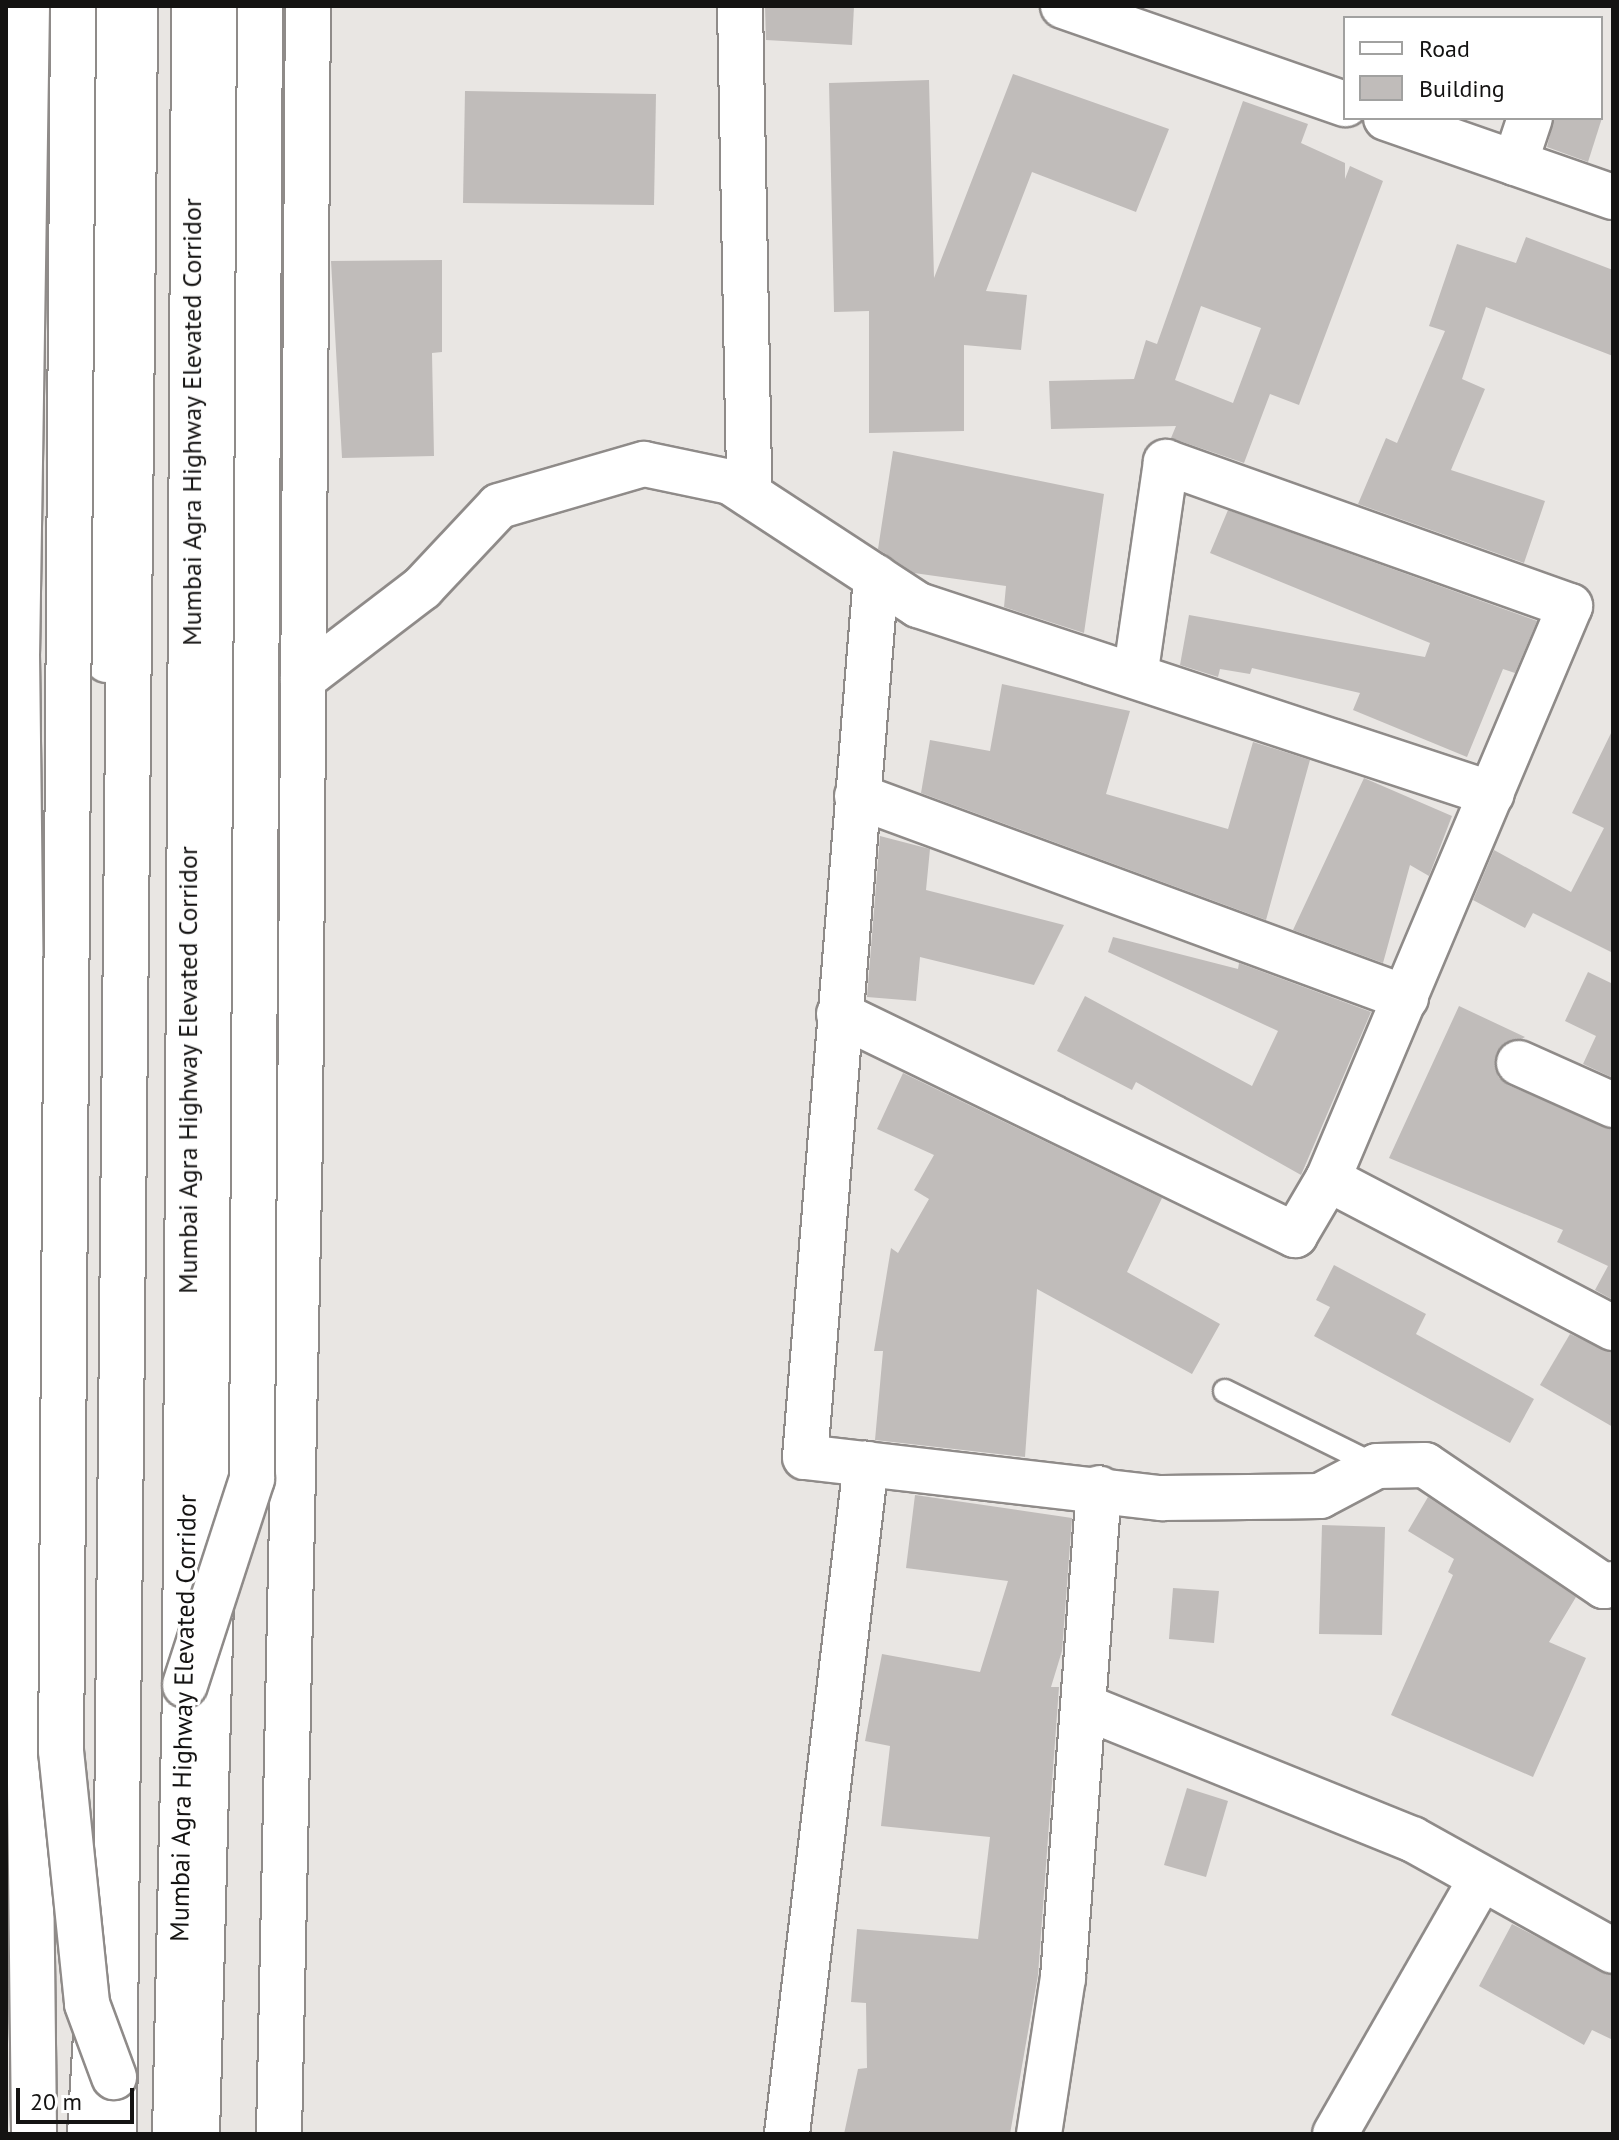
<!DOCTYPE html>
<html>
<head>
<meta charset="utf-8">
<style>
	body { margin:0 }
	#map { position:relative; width:1619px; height:2140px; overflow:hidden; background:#e9e6e3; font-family:"PT Sans",sans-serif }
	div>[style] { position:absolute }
	.building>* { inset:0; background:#c0bcba }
	.roads { filter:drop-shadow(2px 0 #8f8b89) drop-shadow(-2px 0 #8f8b89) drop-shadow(0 2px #8f8b89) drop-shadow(0 -2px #8f8b89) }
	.lane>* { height:22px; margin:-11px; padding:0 11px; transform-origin:11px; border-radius:11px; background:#fff }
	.street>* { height:44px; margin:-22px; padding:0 22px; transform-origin:22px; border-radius:22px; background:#fff }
	.secondary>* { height:44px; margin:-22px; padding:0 22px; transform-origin:22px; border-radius:22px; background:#fff }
	.primary>* { height:44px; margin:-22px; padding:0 22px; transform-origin:22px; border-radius:22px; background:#fff }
	.highway>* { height:44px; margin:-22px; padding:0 22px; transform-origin:22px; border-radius:22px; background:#fff }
	.bridges { filter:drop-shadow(2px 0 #8f8b89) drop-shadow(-2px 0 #8f8b89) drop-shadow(0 2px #8f8b89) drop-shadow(0 -2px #8f8b89) }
	.highway-bridge>* { height:44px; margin:-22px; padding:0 22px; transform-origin:22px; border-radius:22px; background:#fff }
	span { translate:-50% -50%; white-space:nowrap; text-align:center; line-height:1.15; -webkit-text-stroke:6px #fff; paint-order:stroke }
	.street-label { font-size:26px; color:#141312 }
	.frame { position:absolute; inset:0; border:8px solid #141312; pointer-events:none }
	.legend { position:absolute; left:1343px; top:16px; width:260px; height:104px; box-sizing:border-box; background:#fff; border:2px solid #a1a1a0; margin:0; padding:10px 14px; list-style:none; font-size:24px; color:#141312 }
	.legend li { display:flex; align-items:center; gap:16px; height:40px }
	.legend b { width:40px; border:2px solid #a1a1a0 }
	.scale { position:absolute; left:16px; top:2088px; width:118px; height:36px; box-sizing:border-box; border:4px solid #141312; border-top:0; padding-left:10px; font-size:24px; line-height:28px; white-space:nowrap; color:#141312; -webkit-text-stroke:6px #fff; paint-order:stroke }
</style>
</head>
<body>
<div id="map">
	<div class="building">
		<i style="clip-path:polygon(765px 6px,854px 6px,852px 45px,766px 40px)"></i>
		<i style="clip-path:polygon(1013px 74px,1169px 129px,1136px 212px,1032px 172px,986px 291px,1027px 295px,1021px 350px,964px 345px,964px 431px,869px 433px,869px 311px,834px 312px,829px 83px,929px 80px,934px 278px)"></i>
		<i style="clip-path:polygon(465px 91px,656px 94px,654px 205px,463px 203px)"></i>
		<i style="clip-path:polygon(evenodd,1243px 101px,1308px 124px,1301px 143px,1345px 163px,1345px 179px,1350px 166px,1383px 181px,1299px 405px,1270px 394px,1244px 463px,1171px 438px,1176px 426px,1051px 429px,1049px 381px,1134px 379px,1146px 340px,1157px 344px,1243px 101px,1201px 306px,1261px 328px,1233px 403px,1175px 380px,1201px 306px)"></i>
		<i style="clip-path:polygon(1554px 118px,1602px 118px,1588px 162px,1547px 147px)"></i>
		<i style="clip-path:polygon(1526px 237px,1613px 270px,1613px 356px,1486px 307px,1462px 379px,1485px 389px,1451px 470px,1545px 501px,1524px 563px,1358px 504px,1386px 438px,1397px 443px,1445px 331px,1429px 326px,1457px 244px,1516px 263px)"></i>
		<i style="clip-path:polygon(442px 260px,442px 352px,432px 353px,434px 456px,342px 458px,331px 261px)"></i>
		<i style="clip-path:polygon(893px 451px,1104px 494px,1084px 633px,1004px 607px,1006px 586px,914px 573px,878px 549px)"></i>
		<i style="clip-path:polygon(1228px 510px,1537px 621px,1515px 673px,1503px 669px,1467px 757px,1353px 710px,1360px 693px,1252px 668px,1250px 674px,1220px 669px,1218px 677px,1180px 665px,1189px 615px,1425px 657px,1430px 643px,1210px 553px)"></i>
		<i style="clip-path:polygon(1002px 684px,1130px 711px,1106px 794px,1228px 829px,1253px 742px,1310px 760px,1266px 920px,921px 793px,930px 740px,990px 751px)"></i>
		<i style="clip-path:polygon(1613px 729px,1613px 953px,1533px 913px,1525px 928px,1473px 900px,1494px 850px,1571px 892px,1604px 828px,1572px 813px)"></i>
		<i style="clip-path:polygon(1364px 778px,1452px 816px,1429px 876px,1410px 865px,1383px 963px,1293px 930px)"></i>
		<i style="clip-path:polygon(880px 836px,930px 849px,926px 890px,1064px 925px,1034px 985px,920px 957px,916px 1001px,867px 997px)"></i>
		<i style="clip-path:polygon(1113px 937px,1238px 969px,1239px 963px,1371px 1012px,1301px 1175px,1136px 1082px,1132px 1090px,1057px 1051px,1085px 996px,1252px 1086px,1278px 1031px,1108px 952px)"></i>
		<i style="clip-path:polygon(1588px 972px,1613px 984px,1613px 1078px,1583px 1064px,1596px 1036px,1565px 1021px)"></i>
		<i style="clip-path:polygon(1459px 1006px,1525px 1037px,1496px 1054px,1498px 1077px,1508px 1085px,1613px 1130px,1613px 1300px,1595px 1290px,1608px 1266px,1557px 1242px,1563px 1230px,1389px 1158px)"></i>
		<i style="clip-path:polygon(903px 1073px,1162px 1198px,1127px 1272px,1220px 1324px,1192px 1374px,1037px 1289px,1025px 1457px,875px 1440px,883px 1351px,874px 1351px,891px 1248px,898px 1253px,929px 1199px,914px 1190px,934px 1155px,877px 1129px)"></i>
		<i style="clip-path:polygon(1334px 1265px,1426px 1314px,1416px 1334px,1534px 1399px,1510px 1443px,1314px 1336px,1330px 1307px,1316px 1300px)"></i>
		<i style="clip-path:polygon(1570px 1334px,1613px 1353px,1613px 1427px,1540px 1385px)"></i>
		<i style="clip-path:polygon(915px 1495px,1072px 1518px,1062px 1651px,1051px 1687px,1059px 1687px,1038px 1975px,1010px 2134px,844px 2134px,858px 2069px,867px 2068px,866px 2003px,851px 2002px,857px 1929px,978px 1939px,990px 1837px,881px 1826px,890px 1746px,865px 1741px,882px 1654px,980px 1672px,1008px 1581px,906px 1568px)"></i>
		<i style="clip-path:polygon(1428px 1497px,1576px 1597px,1549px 1642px,1586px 1658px,1533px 1777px,1391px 1715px,1453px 1575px,1448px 1572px,1454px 1559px,1408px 1531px)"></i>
		<i style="clip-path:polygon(1322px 1525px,1385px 1527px,1382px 1635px,1319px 1634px)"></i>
		<i style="clip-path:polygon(1173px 1588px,1219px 1591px,1214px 1643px,1169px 1639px)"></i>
		<i style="clip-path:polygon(1187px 1788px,1228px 1801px,1206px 1877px,1164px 1865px)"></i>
		<i style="clip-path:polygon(1512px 1924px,1613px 1976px,1613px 2040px,1592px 2030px,1584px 2045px,1479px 1986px)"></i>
	</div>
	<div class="roads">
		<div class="lane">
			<i style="left:1225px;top:1391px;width:169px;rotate:26.3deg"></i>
		</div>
		<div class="street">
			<i style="left:740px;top:6px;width:488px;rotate:88.9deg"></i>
			<i style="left:1063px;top:6px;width:299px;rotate:19.2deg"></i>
			<i style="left:1386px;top:118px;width:240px;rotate:19.2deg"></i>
			<i style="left:1515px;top:163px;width:47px;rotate:-71.6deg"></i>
			<i style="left:876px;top:577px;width:883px;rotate:94.61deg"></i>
			<i style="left:805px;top:1457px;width:359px;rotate:6.6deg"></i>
			<i style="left:1162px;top:1498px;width:158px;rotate:-0.7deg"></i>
			<i style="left:1320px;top:1496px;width:64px;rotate:-27.8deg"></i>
			<i style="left:1377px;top:1466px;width:48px;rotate:-1.2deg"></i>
			<i style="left:1425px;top:1465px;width:216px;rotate:34.1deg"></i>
			<i style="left:1604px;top:1586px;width:9px;rotate:-13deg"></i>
			<i style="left:303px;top:679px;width:150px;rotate:-37.4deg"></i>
			<i style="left:422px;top:588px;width:112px;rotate:-46.8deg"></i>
			<i style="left:499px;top:506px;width:151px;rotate:-16.2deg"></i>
			<i style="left:644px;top:464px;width:88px;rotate:11.8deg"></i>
			<i style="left:730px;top:482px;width:225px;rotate:33.2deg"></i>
			<i style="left:918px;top:605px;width:604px;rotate:18.23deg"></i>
			<i style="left:857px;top:796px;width:585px;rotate:20.2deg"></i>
			<i style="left:839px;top:1014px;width:507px;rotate:25.86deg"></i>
			<i style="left:1295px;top:1235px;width:65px;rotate:-59.5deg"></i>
			<i style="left:1328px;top:1179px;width:622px;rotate:-67.1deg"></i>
			<i style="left:1570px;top:606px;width:429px;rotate:-160.4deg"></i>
			<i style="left:1166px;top:462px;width:216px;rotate:98.2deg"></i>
			<i style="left:1519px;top:1063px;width:103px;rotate:24.1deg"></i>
			<i style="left:1328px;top:1179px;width:322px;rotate:27.6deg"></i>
			<i style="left:1085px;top:1707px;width:353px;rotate:22deg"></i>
			<i style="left:1412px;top:1839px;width:230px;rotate:29.1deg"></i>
			<i style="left:787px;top:2134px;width:675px;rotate:-83.28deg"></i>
			<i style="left:1039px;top:2134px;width:158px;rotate:-81.3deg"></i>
			<i style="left:1063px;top:1978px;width:491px;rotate:-85.8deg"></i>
			<i style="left:1335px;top:2134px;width:289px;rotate:-60.2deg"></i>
		</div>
		<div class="secondary">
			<i style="left:27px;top:6px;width:648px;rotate:90.88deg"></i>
			<i style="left:17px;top:654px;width:1480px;rotate:89.34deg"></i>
			<i style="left:279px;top:2134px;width:996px;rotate:-88.79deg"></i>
			<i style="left:300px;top:1138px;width:1132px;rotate:-89.6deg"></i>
		</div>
		<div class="primary">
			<i style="left:107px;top:660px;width:654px;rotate:-89.56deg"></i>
			<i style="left:90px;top:2134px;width:97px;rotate:-86.5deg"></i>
			<i style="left:197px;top:2134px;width:610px;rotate:-88.5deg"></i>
			<i style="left:213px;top:1524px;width:1518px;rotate:-89.66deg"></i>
		</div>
		<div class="highway">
			<i style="left:114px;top:2134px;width:2128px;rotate:-89.43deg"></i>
			<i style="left:175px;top:2134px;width:449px;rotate:-88.7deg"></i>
			<i style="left:185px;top:1685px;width:1679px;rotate:-89.69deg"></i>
		</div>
	</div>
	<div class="bridges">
		<div class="highway-bridge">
			<i style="left:73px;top:6px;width:1745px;rotate:90.39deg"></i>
			<i style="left:61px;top:1751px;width:254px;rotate:84.1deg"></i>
			<i style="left:87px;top:2004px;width:78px;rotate:69.7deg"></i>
			<i style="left:185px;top:1685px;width:217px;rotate:-72deg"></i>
			<i style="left:252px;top:1479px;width:1471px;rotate:-89.69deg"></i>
		</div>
	</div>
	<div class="street-label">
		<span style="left:192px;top:422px;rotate:-90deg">Mumbai Agra Highway Elevated Corridor</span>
		<span style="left:188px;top:1070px;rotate:-90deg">Mumbai Agra Highway Elevated Corridor</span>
		<span style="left:183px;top:1718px;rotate:-89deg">Mumbai Agra Highway Elevated Corridor</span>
	</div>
	<div class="frame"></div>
	<ul class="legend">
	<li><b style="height:10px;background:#fff"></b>Road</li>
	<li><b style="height:22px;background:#c0bcba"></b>Building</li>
	</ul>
	<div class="scale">20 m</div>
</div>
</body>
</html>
